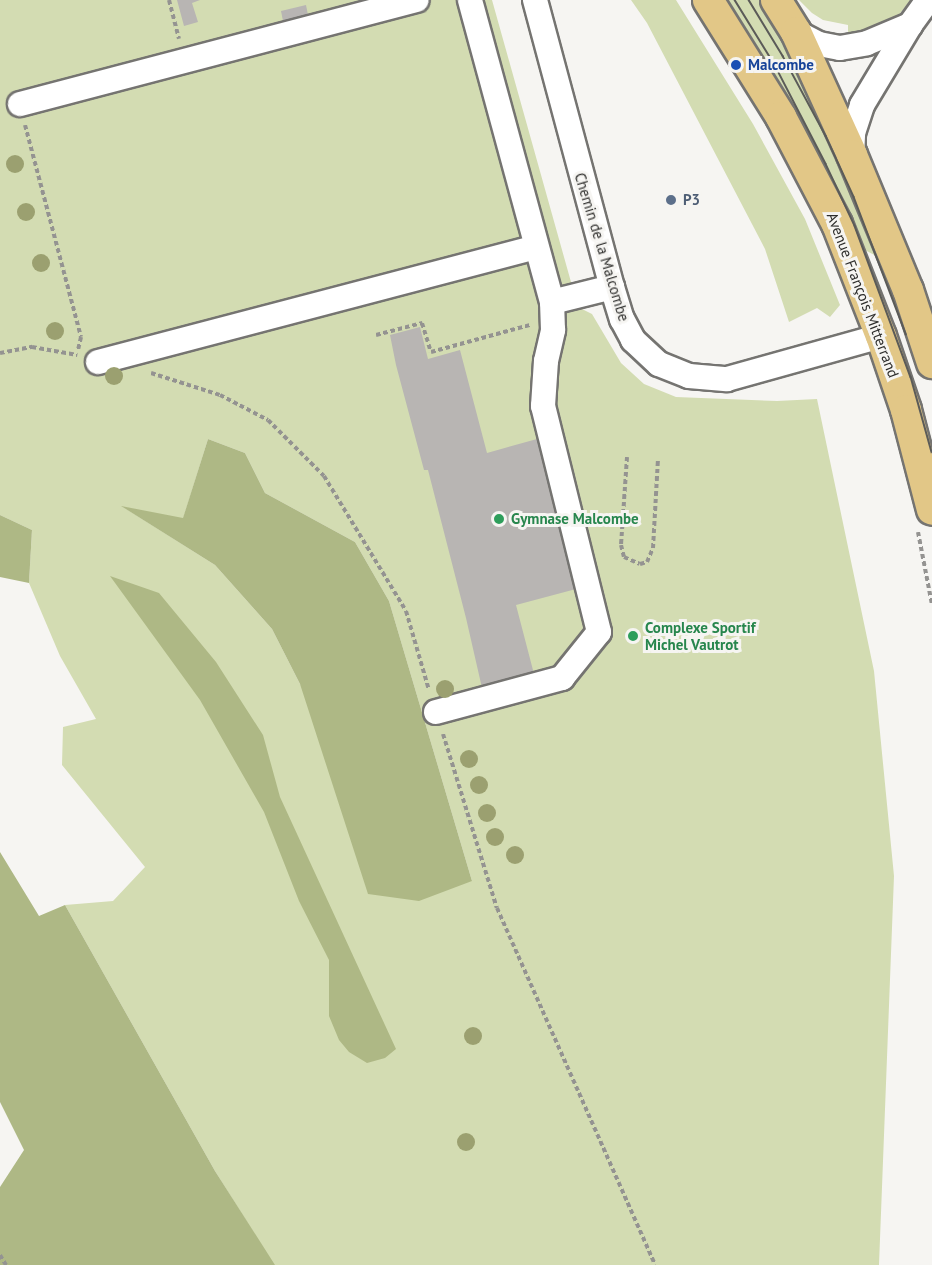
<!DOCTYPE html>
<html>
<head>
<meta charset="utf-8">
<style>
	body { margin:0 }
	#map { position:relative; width:932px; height:1265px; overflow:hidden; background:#f6f5f2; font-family:"PT Sans",sans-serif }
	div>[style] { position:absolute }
	.green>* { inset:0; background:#d3dcb2 }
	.forest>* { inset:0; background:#aeb885 }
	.building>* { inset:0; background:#b8b5b3 }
	.path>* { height:4px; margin-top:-2px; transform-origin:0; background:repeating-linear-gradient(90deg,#949391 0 4.5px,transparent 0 7.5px) }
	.roads { filter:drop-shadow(2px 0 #757471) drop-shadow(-2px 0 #757471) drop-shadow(0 2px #757471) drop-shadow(0 -2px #757471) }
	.minor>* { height:24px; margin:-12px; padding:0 12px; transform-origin:12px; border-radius:12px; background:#fff }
	.major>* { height:30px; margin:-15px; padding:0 15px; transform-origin:15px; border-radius:15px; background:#e2c787 }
	.tram>* { height:1.5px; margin:-0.75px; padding:0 0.75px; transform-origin:0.75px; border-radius:0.75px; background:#5b5b58 }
	.trees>* { width:18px; height:18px; margin:-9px; border-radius:50%; background:#9ba070 }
	.dots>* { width:16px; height:16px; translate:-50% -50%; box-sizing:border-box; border:3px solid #f6f5f2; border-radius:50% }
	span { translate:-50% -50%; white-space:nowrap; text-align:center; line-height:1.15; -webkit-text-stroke:6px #f6f5f2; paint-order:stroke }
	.transit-label { font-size:15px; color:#164399; font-weight:700 }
	.left { translate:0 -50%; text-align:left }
	.service-label { font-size:15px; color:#4e5e75; font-weight:700 }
	.street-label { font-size:15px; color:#2e2e2c }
	.leisure-label { font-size:15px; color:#27864d; font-weight:700 }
</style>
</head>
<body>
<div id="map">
	<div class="green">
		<i style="clip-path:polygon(evenodd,0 0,492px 0,578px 307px,592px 314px,621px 363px,644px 384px,676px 397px,777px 401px,817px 399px,874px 671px,894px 876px,879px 1265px,274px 1265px,215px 1171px,65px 905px,113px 901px,145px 867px,62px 765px,63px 727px,96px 719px,60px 656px,29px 583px,32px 530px,0 515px,0 0,208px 439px,245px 453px,265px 493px,355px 542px,389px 601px,472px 881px,300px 684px,272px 629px,215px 565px,123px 507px,183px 519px,208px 439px)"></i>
		<i style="clip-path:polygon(631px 0,676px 0,753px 124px,805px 219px,840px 305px,830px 317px,817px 308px,789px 322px,765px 249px,647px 23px)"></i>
		<i style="clip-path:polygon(717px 0,767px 0,889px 263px,852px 243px)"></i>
		<i style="clip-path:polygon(799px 0,911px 0,897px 17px,881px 28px,848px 36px,848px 25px,823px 20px,812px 13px)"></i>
	</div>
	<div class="forest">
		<i style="clip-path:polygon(208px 439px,245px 453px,265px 493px,355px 542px,389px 601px,472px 881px,419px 901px,368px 894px,300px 684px,272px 629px,215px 565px,121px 506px,183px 518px)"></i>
		<i style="clip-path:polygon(0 515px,32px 530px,29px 583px,0 577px)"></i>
		<i style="clip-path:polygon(110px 576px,159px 593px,216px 662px,263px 735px,280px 797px,396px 1049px,385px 1058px,367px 1063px,349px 1052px,339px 1040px,329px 1016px,329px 960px,299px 901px,264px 812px,200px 700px)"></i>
		<i style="clip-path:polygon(0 852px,39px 916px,65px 905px,215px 1171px,275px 1265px,0 1265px,0 1187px,24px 1150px,0 1102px)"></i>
	</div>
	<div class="building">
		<i style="clip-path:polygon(177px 0,200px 0,192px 3px,198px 22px,184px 26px)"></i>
		<i style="clip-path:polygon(306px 5px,308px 15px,283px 21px,281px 11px)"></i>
		<i style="clip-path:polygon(420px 327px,428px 359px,460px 350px,487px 453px,537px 439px,540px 441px,544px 453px,541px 454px,576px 589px,516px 605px,534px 674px,482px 688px,466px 618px,428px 470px,424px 470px,396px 365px,390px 335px)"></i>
	</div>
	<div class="path">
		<i style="left:169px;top:0;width:40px;rotate:75.6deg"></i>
		<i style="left:25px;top:125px;width:219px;rotate:75.2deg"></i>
		<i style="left:81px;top:337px;width:13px;rotate:103deg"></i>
		<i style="left:376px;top:335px;width:48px;rotate:-14.6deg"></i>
		<i style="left:422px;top:323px;width:30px;rotate:73deg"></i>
		<i style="left:431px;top:352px;width:103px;rotate:-15.3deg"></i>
		<i style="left:0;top:353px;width:33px;rotate:-11deg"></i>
		<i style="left:32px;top:347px;width:46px;rotate:10.1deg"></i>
		<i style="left:151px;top:373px;width:72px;rotate:17.7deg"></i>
		<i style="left:220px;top:395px;width:54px;rotate:27.5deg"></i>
		<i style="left:268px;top:420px;width:79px;rotate:45deg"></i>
		<i style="left:324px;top:476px;width:158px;rotate:58.7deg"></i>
		<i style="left:406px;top:611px;width:82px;rotate:73.8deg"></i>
		<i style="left:627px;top:457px;width:88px;rotate:93.9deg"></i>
		<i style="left:621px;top:545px;width:12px;rotate:76deg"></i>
		<i style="left:624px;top:557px;width:17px;rotate:24deg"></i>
		<i style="left:640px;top:564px;width:7px;rotate:-16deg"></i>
		<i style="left:647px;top:562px;width:15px;rotate:-67deg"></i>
		<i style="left:653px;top:548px;width:89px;rotate:-86.8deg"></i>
		<i style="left:918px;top:532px;width:74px;rotate:79.1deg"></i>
		<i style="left:443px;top:734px;width:182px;rotate:72.8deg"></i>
		<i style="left:497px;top:908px;width:390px;rotate:66.1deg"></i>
		<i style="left:0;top:1255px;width:12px;rotate:59deg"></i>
	</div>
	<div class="roads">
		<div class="minor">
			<i style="left:535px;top:0;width:297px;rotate:75deg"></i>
			<i style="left:612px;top:287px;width:34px;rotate:73deg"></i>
			<i style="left:622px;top:319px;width:24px;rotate:62deg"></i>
			<i style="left:633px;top:340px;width:35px;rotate:43deg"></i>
			<i style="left:659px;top:364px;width:32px;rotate:22deg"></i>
			<i style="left:689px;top:376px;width:38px;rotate:5deg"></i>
			<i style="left:727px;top:379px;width:160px;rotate:-15.6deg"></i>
			<i style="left:796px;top:32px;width:26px;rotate:28deg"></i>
			<i style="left:819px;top:44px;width:21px;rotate:11deg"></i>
			<i style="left:840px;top:48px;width:27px;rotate:-10deg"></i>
			<i style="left:867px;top:43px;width:47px;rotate:-22.7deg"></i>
			<i style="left:20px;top:104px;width:410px;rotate:-14.7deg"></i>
			<i style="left:852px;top:155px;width:22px;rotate:-87deg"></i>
			<i style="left:853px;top:133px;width:29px;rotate:-72deg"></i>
			<i style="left:862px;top:105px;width:93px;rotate:-59deg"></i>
			<i style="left:910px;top:25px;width:31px;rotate:-54deg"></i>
			<i style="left:552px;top:302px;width:62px;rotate:-14deg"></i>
			<i style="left:98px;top:362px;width:453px;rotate:-14.7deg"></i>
			<i style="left:436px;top:712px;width:131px;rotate:-15.1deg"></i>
			<i style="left:562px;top:678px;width:59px;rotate:-51.2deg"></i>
			<i style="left:599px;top:632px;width:233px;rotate:-103.9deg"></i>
			<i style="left:543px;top:406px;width:45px;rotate:-86.2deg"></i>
			<i style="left:546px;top:361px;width:32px;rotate:-77deg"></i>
			<i style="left:553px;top:330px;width:28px;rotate:-92deg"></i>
			<i style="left:552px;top:302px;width:313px;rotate:-105.2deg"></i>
		</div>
		<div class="major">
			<i style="left:708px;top:0;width:138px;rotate:58deg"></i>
			<i style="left:781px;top:117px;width:121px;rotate:62.4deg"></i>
			<i style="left:837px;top:224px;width:120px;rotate:68.6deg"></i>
			<i style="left:881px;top:336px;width:78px;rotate:71.3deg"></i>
			<i style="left:906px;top:410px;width:103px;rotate:75.4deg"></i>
			<i style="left:776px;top:0;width:38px;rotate:58deg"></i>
			<i style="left:796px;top:32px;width:135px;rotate:65.5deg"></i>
			<i style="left:852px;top:155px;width:146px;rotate:67.5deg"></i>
			<i style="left:908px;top:290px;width:77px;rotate:71.8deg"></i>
		</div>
	</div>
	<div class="tram">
		<i style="left:735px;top:0;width:76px;rotate:58.4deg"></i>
		<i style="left:775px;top:65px;width:111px;rotate:62.7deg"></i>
		<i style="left:826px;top:164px;width:68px;rotate:64.9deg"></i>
		<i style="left:855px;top:226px;width:161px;rotate:69.7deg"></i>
		<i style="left:911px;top:377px;width:78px;rotate:74.4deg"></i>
		<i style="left:749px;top:0;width:66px;rotate:58.7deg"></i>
		<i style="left:783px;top:56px;width:91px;rotate:61.7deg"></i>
		<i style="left:826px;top:136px;width:67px;rotate:65.3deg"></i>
		<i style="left:854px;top:197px;width:147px;rotate:69.2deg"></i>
	</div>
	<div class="trees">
		<i style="left:15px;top:164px"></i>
		<i style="left:26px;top:212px"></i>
		<i style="left:41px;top:263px"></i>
		<i style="left:55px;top:331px"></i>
		<i style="left:114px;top:376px"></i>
		<i style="left:445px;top:689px"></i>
		<i style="left:469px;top:759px"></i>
		<i style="left:479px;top:785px"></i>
		<i style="left:487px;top:813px"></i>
		<i style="left:495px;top:837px"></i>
		<i style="left:515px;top:855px"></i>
		<i style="left:473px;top:1036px"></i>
		<i style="left:466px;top:1142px"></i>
	</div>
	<div class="dots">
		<i style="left:736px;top:65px;background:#1a4fb4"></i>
		<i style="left:671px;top:200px;background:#5c6f8a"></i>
		<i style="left:499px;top:519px;background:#2e9e5b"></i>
		<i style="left:633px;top:636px;background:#2e9e5b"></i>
	</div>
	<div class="transit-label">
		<span class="left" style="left:748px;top:65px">Malcombe</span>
	</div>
	<div class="service-label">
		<span class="left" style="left:683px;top:200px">P3</span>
	</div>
	<div class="street-label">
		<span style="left:602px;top:247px;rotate:73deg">Chemin de la Malcombe</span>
		<span style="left:863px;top:295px;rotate:69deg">Avenue François Mitterrand</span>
	</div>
	<div class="leisure-label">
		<span class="left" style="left:511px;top:519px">Gymnase Malcombe</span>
		<span class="left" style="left:645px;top:636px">Complexe Sportif<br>Michel Vautrot</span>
	</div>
</div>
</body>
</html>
